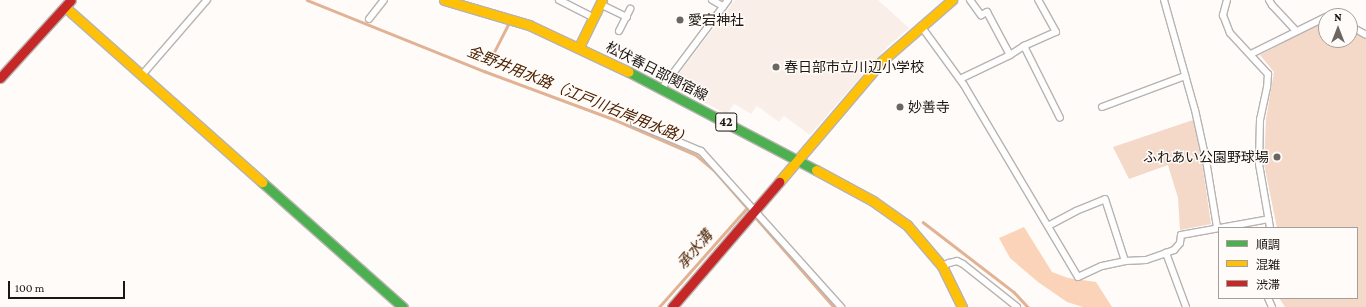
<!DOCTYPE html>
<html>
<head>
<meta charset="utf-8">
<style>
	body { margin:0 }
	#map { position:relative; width:1366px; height:307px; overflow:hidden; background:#fefbf9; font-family:"Crimson Pro","Noto Sans JP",serif }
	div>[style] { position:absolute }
	.built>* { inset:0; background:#f9efe8 }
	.green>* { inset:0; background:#f4d8c8 }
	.forest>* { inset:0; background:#fad3b9 }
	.stream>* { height:2.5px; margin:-1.25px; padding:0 1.25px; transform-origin:1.25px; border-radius:1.25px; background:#e1b293 }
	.roads { filter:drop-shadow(1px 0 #b8b3b0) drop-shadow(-1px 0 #b8b3b0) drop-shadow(0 1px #b8b3b0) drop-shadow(0 -1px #b8b3b0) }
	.street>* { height:6px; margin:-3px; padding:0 3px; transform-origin:3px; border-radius:3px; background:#fffefe }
	.fast>* { height:9px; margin:-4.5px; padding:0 4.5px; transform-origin:4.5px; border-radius:4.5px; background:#4caf50 }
	.slow>* { height:9px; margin:-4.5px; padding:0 4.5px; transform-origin:4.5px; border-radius:4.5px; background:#ffc107 }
	.jam>* { height:9px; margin:-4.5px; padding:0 4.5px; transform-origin:4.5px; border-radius:4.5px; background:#c62828 }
	.dots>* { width:11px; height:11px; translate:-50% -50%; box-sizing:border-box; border:2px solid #fffbf8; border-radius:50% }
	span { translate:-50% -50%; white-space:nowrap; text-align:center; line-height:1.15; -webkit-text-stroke:3px #fffbf8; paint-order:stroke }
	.shield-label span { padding:1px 3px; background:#fffbf8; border:1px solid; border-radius:3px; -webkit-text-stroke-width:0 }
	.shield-label { font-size:13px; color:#1d1611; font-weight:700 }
	.poi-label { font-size:14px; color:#1d1611 }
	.left { translate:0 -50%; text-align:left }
	.right { translate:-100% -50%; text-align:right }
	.street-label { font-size:14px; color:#1d1611 }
	.water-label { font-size:15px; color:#4a2000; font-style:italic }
	.legend { position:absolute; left:1218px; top:227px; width:140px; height:72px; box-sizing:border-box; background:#fffbf8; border:1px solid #a59f9c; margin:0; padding:5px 7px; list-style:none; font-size:12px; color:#1d1611 }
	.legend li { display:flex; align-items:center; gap:8px; height:20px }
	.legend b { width:20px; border:1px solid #a59f9c }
	.north { position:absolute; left:1318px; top:8px; width:40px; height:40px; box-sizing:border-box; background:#fffbf8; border:1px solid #a59f9c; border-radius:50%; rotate:0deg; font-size:11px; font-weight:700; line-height:16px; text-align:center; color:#1d1611 }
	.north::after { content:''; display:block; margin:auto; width:14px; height:18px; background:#6c6662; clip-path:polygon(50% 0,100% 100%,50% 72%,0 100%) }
	.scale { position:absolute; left:8px; top:281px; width:117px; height:18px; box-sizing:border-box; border:2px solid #1d1611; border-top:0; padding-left:5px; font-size:12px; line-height:14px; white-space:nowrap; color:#1d1611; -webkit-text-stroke:3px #fffbf8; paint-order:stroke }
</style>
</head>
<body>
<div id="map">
	<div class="built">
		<i style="clip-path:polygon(735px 0,878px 0,909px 28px,884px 50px,810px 135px,784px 116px,779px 122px,757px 106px,751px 114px,734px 104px,727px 114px,670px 85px)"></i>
	</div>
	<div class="green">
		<i style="clip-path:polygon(1326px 20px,1326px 40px,1350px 40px,1350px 26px,1366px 37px,1366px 307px,1285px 307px,1279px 298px,1357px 298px,1357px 228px,1277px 228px,1264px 164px,1266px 119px,1274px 72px,1260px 55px)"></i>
		<i style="clip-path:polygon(1193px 120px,1202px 162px,1211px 224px,1180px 230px,1178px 198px,1168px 165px,1129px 179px,1113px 147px)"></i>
	</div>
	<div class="forest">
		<i style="clip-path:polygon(1024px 227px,1052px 272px,1068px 278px,1096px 282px,1112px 307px,1083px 307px,1067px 302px,1038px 282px,1010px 258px,999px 238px)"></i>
	</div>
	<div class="stream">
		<i style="left:307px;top:0;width:191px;rotate:21.9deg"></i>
		<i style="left:484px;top:71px;width:138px;rotate:20.4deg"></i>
		<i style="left:613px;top:119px;width:90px;rotate:23.4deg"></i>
		<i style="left:696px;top:155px;width:25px;rotate:40deg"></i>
		<i style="left:715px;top:171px;width:181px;rotate:48.8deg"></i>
		<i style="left:493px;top:54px;width:34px;rotate:-63deg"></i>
		<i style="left:923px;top:222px;width:115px;rotate:37.6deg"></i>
		<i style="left:1014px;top:292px;width:21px;rotate:47deg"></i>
		<i style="left:659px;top:307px;width:132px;rotate:-48.4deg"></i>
	</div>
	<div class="roads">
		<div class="street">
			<i style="left:559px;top:0;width:38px;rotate:27deg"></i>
			<i style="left:712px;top:0;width:13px;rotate:29deg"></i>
			<i style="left:970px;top:0;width:19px;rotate:54deg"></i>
			<i style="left:981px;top:15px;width:7px;rotate:-27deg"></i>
			<i style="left:987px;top:12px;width:49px;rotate:61.9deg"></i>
			<i style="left:1164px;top:0;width:114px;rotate:74.3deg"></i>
			<i style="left:1195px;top:110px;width:51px;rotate:77.6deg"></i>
			<i style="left:1206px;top:160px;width:68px;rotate:80.7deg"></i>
			<i style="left:1227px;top:0;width:16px;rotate:105deg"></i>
			<i style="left:1223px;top:15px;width:19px;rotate:69deg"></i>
			<i style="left:1230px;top:33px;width:56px;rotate:47.2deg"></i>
			<i style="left:1268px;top:74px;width:13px;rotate:94deg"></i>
			<i style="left:1267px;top:87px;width:33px;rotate:102deg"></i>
			<i style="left:1260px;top:119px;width:45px;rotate:91.3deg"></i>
			<i style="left:1259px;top:164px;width:65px;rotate:80.2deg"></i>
			<i style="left:1269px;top:0;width:6px;rotate:59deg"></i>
			<i style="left:1272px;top:5px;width:35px;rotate:47deg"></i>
			<i style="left:600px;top:4px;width:30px;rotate:26deg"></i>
			<i style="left:369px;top:19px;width:24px;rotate:-52deg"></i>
			<i style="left:921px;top:26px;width:73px;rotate:53.9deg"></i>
			<i style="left:964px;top:85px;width:223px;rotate:59.3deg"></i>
			<i style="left:1078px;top:277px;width:26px;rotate:-25deg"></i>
			<i style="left:1102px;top:266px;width:24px;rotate:-12deg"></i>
			<i style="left:1125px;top:261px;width:21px;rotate:-3deg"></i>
			<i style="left:1146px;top:260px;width:21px;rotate:-19deg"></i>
			<i style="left:1350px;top:26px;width:18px;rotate:29deg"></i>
			<i style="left:619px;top:31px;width:25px;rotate:-63deg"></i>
			<i style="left:1024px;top:46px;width:35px;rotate:-24deg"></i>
			<i style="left:1056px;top:32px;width:37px;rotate:-119deg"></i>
			<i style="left:1251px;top:54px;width:84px;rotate:-26.3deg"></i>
			<i style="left:142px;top:75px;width:99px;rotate:-49.1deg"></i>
			<i style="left:960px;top:79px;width:55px;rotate:-25.6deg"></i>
			<i style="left:1010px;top:55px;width:17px;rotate:-33deg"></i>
			<i style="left:1024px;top:46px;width:80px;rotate:63.4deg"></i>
			<i style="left:662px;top:88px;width:110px;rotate:-53.1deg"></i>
			<i style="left:1102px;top:107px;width:89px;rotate:-20.5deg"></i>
			<i style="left:634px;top:123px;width:73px;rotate:22.7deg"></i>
			<i style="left:701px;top:151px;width:210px;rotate:48.1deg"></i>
			<i style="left:1048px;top:226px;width:32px;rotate:-28deg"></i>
			<i style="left:1076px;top:211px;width:31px;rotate:-22deg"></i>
			<i style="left:1105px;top:199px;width:65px;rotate:72.1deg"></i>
			<i style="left:942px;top:266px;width:8px;rotate:-23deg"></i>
			<i style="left:949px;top:263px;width:8px;rotate:-14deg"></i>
			<i style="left:957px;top:261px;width:7px;rotate:27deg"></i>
			<i style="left:963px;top:264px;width:69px;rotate:38.5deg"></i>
			<i style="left:1268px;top:298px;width:10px;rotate:66deg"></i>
			<i style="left:1186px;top:307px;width:58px;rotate:-110.3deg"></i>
			<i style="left:1166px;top:253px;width:9px;rotate:-21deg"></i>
			<i style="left:1174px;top:250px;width:9px;rotate:-49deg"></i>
			<i style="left:1180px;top:243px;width:8px;rotate:-83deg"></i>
			<i style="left:1181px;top:235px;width:89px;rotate:-10.3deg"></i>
		</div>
		<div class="fast">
			<i style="left:629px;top:72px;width:211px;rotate:27.7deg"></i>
			<i style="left:262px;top:182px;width:188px;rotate:41.6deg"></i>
		</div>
		<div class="slow">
			<i style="left:444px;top:0;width:89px;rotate:16.4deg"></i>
			<i style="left:529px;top:25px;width:110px;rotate:25.2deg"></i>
			<i style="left:65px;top:7px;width:264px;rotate:41.6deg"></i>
			<i style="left:579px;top:47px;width:52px;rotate:-63.9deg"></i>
			<i style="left:816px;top:170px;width:65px;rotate:28.5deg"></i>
			<i style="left:873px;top:201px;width:42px;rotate:35.2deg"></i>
			<i style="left:907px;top:225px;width:54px;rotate:49.5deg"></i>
			<i style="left:942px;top:266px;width:46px;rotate:64deg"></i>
			<i style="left:779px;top:182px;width:159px;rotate:-49.6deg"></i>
			<i style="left:882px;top:61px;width:93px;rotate:-41.1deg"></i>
		</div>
		<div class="jam">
			<i style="left:0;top:78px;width:105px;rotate:-47.7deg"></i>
			<i style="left:672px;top:307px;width:165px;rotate:-49.4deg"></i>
		</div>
	</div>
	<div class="dots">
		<i style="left:680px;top:20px;background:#6c6662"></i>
		<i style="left:776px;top:67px;background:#6c6662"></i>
		<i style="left:900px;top:107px;background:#6c6662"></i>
		<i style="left:1277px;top:157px;background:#6c6662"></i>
	</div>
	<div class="shield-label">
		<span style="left:726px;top:122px">42</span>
	</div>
	<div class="poi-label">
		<span class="left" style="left:688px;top:20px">愛宕神社</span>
		<span class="left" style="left:784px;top:67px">春日部市立川辺小学校</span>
		<span class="left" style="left:908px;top:107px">妙善寺</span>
		<span class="right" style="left:1269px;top:157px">ふれあい公園野球場</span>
	</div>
	<div class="street-label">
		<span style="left:657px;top:71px;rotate:27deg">松伏春日部関宿線</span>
	</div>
	<div class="water-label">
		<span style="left:579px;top:96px;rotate:22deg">金野井用水路（江戸川右岸用水路）</span>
		<span style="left:695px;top:250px;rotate:-49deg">承水溝</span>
	</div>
	<ul class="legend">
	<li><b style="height:5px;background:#4caf50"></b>順調</li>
	<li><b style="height:5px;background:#ffc107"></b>混雑</li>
	<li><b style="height:5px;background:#c62828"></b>渋滞</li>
	</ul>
	<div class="north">N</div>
	<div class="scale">100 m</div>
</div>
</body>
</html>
